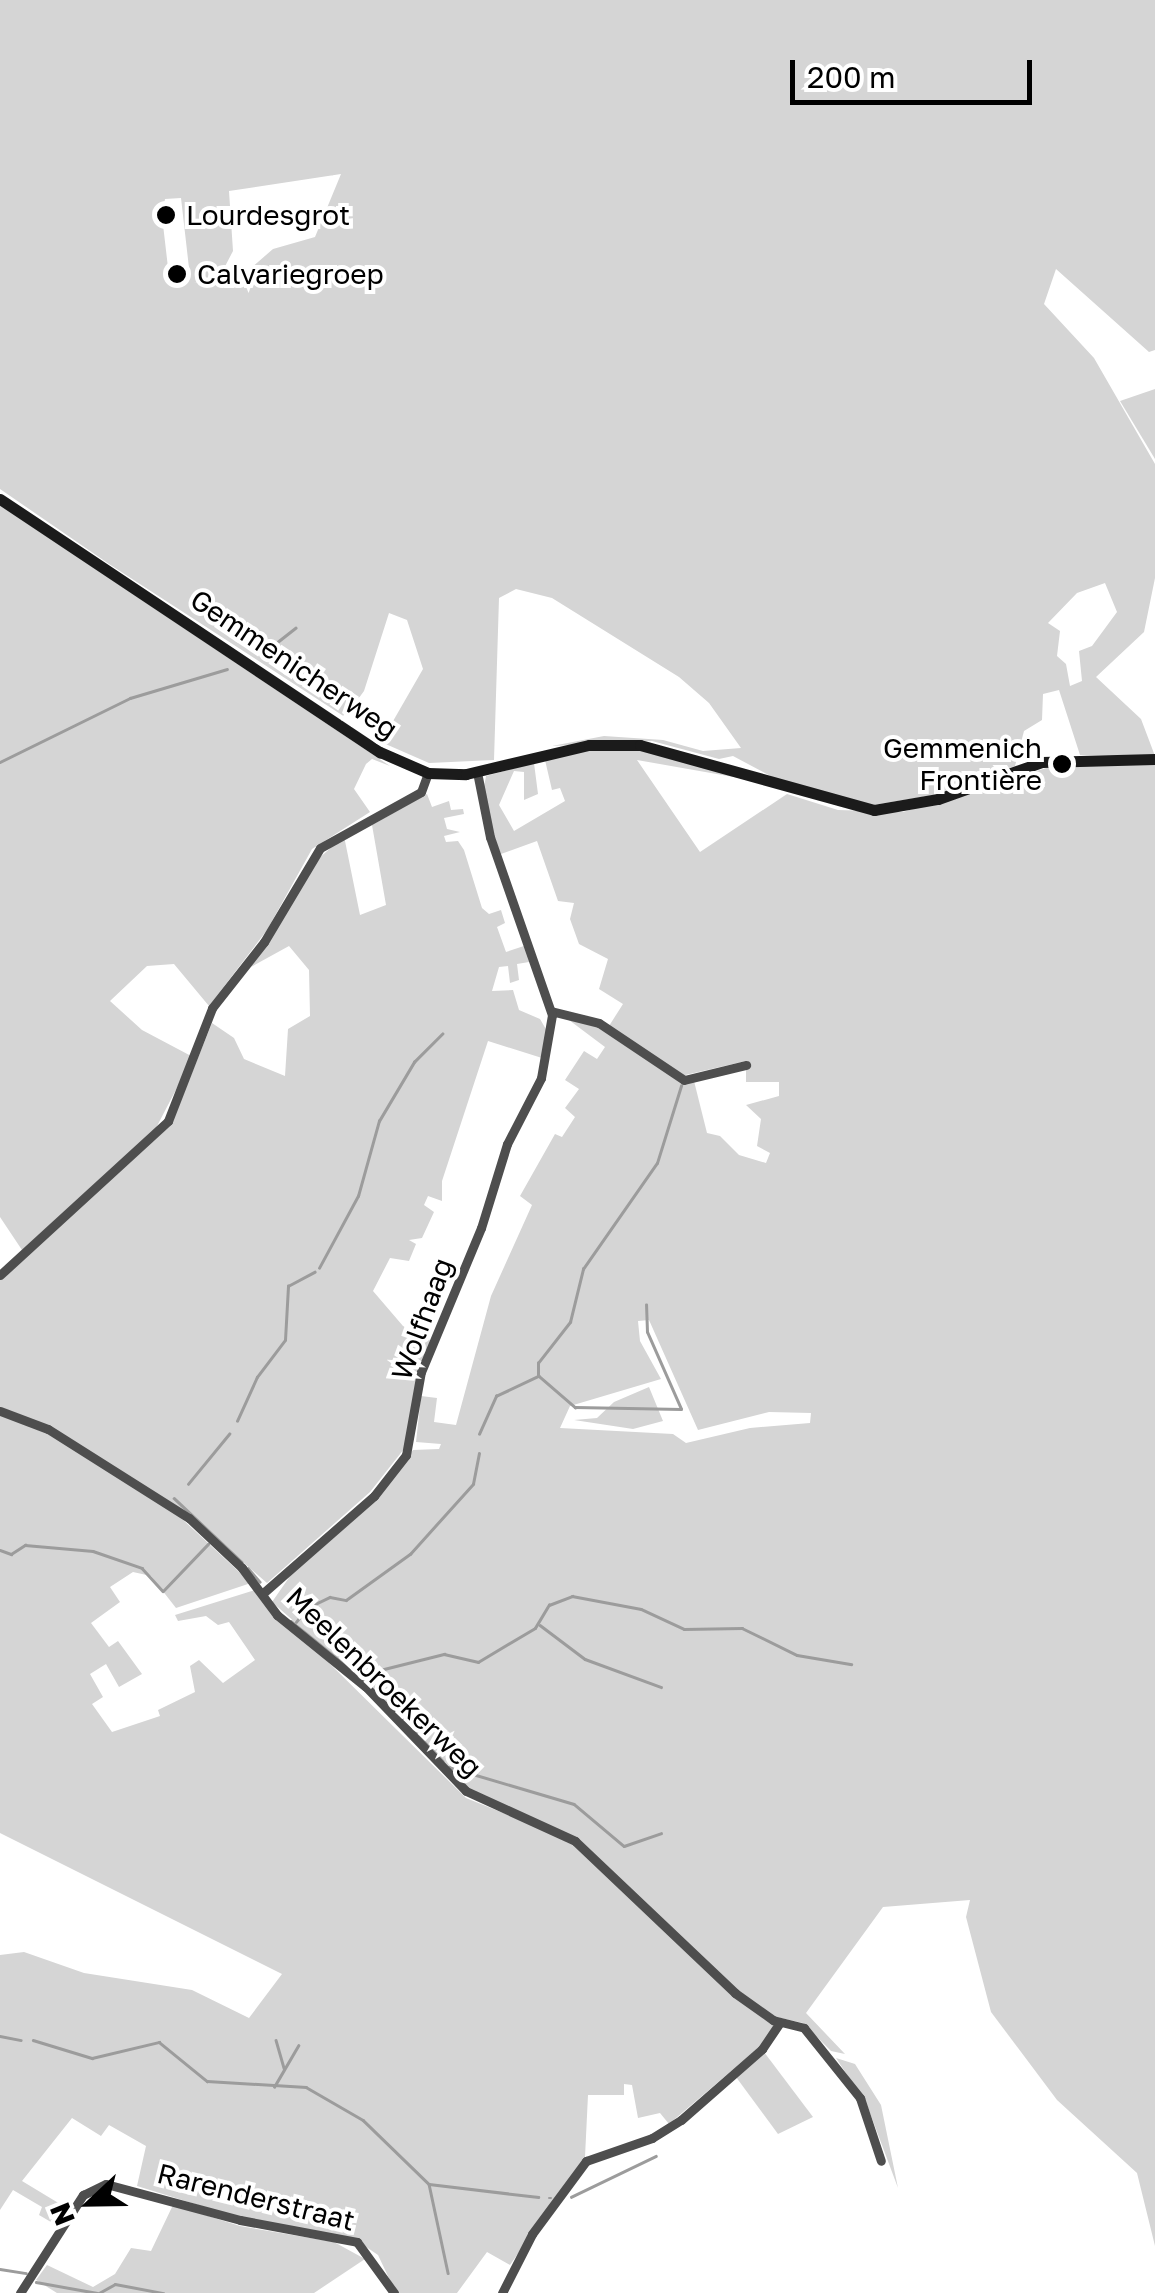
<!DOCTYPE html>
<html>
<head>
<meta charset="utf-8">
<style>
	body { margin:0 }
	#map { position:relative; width:1155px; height:2293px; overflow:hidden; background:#fff; font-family:"Golos Text",sans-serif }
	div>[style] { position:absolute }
	.green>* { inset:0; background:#d5d5d5 }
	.stream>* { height:2.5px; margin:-1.25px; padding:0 1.25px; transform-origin:1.25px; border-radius:1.25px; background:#9c9c9c }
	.street>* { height:9px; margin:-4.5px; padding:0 4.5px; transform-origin:4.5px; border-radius:4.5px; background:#4e4e4e }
	.secondary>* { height:11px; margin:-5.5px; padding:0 5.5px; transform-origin:5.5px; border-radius:5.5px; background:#1b1b1b }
	.dots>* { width:28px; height:28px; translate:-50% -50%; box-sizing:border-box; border:5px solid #fff; border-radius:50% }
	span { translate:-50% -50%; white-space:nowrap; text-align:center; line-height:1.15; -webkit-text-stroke:8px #fff; paint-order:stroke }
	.poi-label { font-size:28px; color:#000 }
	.left { translate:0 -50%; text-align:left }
	.right { translate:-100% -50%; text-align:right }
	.street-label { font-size:28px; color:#000 }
	.north { position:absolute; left:40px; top:2153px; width:100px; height:100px; -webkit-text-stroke:8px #fff; paint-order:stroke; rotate:248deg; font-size:28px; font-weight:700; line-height:40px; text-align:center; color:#000 }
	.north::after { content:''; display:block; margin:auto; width:35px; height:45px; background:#000; clip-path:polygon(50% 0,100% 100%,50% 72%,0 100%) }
	.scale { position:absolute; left:790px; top:60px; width:242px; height:45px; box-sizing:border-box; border:5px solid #000; border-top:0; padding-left:12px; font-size:30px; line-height:35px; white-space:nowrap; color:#000; -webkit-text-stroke:8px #fff; paint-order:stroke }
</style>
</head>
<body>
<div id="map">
	<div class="green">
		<i style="clip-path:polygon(evenodd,0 0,1155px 0,1155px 350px,1149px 352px,1056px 269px,1044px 304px,1094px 358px,1155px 464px,1155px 578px,1144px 632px,1096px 677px,1141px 719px,1155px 756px,1080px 755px,1059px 690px,1043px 694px,1042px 720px,1024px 731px,1015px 766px,934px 795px,873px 805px,778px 780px,733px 756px,719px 759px,652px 741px,552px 746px,604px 736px,663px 740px,703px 751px,741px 748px,709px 703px,679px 677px,552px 598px,516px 589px,499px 598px,494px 760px,429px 763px,381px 742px,423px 669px,407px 620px,389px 613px,364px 691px,345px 717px,109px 564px,0 489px,0 0,341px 174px,315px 237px,273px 249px,244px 274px,194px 283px,220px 276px,233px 251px,229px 191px,341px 174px,0 0,181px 198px,189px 268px,186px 279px,177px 281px,169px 276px,162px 216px,165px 199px,181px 198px,0 0,1105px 583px,1117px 612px,1092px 646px,1079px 651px,1082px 681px,1070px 686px,1066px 664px,1057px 656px,1060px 631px,1048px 623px,1077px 593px,1105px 583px)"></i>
		<i style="clip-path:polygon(1155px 389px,1155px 459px,1120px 401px)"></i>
		<i style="clip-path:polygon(0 505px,390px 766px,372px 759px,366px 764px,354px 789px,370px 812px,312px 849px,267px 930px,209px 1006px,174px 964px,147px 966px,110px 1001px,142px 1030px,193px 1057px,156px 1128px,22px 1250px,0 1217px)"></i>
		<i style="clip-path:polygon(evenodd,590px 749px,651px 751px,745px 779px,637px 760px,700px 852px,787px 794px,838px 810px,903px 812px,1053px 766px,1155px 763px,1155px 2246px,1137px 2173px,1057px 2100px,991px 2012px,966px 1917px,970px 1900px,883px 1907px,806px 2013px,845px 2054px,831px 2051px,803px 2023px,772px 2016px,737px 1991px,584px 1844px,476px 1797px,380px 1697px,272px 1602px,302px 1559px,372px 1504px,413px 1450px,439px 1449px,441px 1444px,416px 1442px,421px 1396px,437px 1398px,434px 1422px,456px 1425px,491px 1296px,532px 1205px,520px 1196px,555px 1134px,562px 1137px,575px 1117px,565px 1108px,579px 1089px,565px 1080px,584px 1051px,597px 1059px,605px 1047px,561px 1014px,592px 1021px,670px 1075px,694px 1081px,707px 1133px,720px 1136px,739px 1155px,766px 1163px,770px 1153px,757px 1146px,761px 1119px,746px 1105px,779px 1096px,779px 1082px,746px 1082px,746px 1061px,681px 1076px,609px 1026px,623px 1004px,599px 989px,608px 959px,579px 944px,570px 919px,574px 903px,558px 901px,537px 841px,501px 854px,497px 845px,483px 793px,486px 776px,534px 763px,538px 794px,524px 800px,524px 772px,514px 771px,499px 805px,514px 831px,565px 801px,560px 788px,552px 790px,545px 760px,590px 749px,649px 1320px,698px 1430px,769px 1412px,811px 1413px,810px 1423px,750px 1428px,686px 1443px,673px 1434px,560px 1428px,570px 1406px,661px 1379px,640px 1341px,638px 1321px,649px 1320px)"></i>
		<i style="clip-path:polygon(427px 794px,432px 807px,449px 801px,451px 810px,463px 809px,464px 814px,444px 818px,447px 829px,460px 832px,444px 836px,446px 842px,458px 841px,464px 850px,482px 908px,489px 914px,501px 910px,505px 923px,497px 927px,506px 952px,527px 945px,529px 962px,517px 964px,519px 980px,510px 983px,508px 966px,499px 967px,492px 991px,513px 990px,519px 1010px,540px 1019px,547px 1031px,542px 1058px,488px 1041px,442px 1181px,442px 1201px,428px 1196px,424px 1205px,434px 1212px,422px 1238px,409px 1240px,416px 1244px,409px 1261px,390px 1258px,373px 1291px,403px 1326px,430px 1340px,404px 1449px,370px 1492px,267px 1583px,182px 1510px,180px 1517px,251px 1583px,176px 1608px,151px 1576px,133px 1572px,110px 1587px,120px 1602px,91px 1623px,109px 1647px,118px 1641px,142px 1674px,119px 1687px,106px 1664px,90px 1674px,103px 1697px,92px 1704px,112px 1732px,160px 1716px,158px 1710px,195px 1692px,190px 1666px,199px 1660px,223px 1683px,255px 1660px,229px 1622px,218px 1625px,206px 1616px,178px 1621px,175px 1615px,255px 1590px,466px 1798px,567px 1839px,775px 2024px,764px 2043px,669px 2124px,660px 2113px,638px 2118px,632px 2085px,624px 2084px,624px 2095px,588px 2095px,585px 2157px,510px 2265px,487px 2252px,457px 2293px,396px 2293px,378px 2255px,359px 2242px,250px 2221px,137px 2186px,146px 2146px,109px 2125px,101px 2136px,72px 2118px,22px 2181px,65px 2207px,56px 2225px,39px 2215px,42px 2207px,13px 2190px,0 2210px,0 1955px,24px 1952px,84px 1973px,192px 1990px,249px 2018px,282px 1974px,0 1833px,0 1278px,171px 1125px,212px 1023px,234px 1038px,244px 1059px,285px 1076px,288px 1029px,310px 1016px,309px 970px,289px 946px,251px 967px,317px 860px,344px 836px,360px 915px,386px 905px,372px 825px)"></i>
		<i style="clip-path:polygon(649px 1387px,663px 1421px,633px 1429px,574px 1420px,597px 1418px,614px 1402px)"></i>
		<i style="clip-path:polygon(764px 2052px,813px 2117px,778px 2134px,736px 2077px)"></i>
		<i style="clip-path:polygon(836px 2058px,855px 2064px,881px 2105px,898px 2188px,867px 2105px)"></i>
		<i style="clip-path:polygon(173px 2205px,240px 2226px,334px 2242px,365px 2259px,314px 2293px,57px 2293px,36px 2280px,47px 2265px,93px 2287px,115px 2274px,131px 2248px,151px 2251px)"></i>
	</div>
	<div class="stream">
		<i style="left:252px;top:646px;width:19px;rotate:3deg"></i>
		<i style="left:271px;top:647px;width:31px;rotate:-38deg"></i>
		<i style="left:0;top:762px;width:145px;rotate:-26.2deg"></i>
		<i style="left:130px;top:698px;width:101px;rotate:-16.6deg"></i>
		<i style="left:319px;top:1268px;width:82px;rotate:-61.6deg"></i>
		<i style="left:358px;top:1196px;width:78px;rotate:-74.4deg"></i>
		<i style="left:379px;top:1121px;width:69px;rotate:-59.3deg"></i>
		<i style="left:414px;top:1062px;width:40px;rotate:-45deg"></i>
		<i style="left:539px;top:1376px;width:48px;rotate:40.7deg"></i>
		<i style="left:575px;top:1407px;width:106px;rotate:1.1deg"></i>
		<i style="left:681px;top:1409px;width:84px;rotate:-113.8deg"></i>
		<i style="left:647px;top:1332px;width:27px;rotate:-92deg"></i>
		<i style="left:237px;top:1421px;width:48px;rotate:-65.6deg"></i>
		<i style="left:257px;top:1377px;width:46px;rotate:-52.9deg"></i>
		<i style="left:285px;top:1340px;width:54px;rotate:-86.8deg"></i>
		<i style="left:288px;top:1286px;width:30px;rotate:-28deg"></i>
		<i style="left:479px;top:1434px;width:42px;rotate:-65.9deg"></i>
		<i style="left:496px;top:1396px;width:47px;rotate:-25.5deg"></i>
		<i style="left:538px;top:1376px;width:13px;rotate:-90deg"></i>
		<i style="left:538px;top:1363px;width:52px;rotate:-52deg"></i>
		<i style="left:570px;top:1322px;width:55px;rotate:-76.2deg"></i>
		<i style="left:583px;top:1269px;width:129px;rotate:-55.1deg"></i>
		<i style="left:657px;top:1163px;width:81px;rotate:-72.7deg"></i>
		<i style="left:188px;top:1484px;width:65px;rotate:-50.6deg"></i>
		<i style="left:174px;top:1498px;width:93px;rotate:43.3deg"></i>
		<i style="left:0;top:1550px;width:12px;rotate:20deg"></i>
		<i style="left:11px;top:1554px;width:17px;rotate:-33deg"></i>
		<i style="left:25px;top:1545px;width:68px;rotate:5deg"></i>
		<i style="left:93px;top:1551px;width:52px;rotate:19.1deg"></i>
		<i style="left:142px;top:1568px;width:31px;rotate:48deg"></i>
		<i style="left:163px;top:1591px;width:65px;rotate:-46.2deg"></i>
		<i style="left:248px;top:1568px;width:18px;rotate:49deg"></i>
		<i style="left:291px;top:1621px;width:97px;rotate:39.1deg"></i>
		<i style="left:296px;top:1622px;width:18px;rotate:-52deg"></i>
		<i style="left:307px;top:1608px;width:25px;rotate:-26deg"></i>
		<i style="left:330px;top:1597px;width:16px;rotate:11deg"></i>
		<i style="left:346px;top:1600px;width:79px;rotate:-35.7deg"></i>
		<i style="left:410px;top:1554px;width:94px;rotate:-48deg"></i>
		<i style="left:473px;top:1484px;width:31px;rotate:-79deg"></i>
		<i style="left:540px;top:1625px;width:56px;rotate:37.1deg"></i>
		<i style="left:585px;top:1659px;width:81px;rotate:20.2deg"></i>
		<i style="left:360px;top:1675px;width:87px;rotate:-14deg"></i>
		<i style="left:444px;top:1654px;width:35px;rotate:13deg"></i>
		<i style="left:478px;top:1662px;width:66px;rotate:-30.8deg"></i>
		<i style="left:535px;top:1628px;width:27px;rotate:-59deg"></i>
		<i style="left:549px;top:1605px;width:25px;rotate:-21deg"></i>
		<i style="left:572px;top:1596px;width:70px;rotate:10.7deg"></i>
		<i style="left:641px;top:1609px;width:47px;rotate:24.9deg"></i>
		<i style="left:684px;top:1629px;width:58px;rotate:-1deg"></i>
		<i style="left:742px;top:1628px;width:61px;rotate:26.1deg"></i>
		<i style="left:797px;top:1655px;width:55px;rotate:9.5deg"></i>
		<i style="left:390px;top:1706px;width:76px;rotate:46.1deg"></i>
		<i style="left:449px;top:1767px;width:130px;rotate:16.5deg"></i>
		<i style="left:574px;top:1804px;width:65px;rotate:40deg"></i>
		<i style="left:624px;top:1846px;width:39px;rotate:-19deg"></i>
		<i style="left:0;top:2036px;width:21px;rotate:11deg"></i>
		<i style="left:33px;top:2040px;width:62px;rotate:17deg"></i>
		<i style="left:92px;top:2058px;width:69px;rotate:-13.4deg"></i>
		<i style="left:159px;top:2042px;width:62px;rotate:39.1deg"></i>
		<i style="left:207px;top:2081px;width:99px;rotate:3.5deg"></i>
		<i style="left:306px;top:2087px;width:66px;rotate:30.1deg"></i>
		<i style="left:363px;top:2120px;width:92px;rotate:44.1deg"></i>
		<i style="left:429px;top:2184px;width:110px;rotate:6.8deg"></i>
		<i style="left:276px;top:2040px;width:29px;rotate:74deg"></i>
		<i style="left:274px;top:2087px;width:48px;rotate:-59.7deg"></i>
		<i style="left:429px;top:2184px;width:91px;rotate:77.9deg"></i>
		<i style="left:571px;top:2197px;width:94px;rotate:-25.8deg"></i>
		<i style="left:549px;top:2198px;width:2px"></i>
		<i style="left:0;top:2269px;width:26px;rotate:9deg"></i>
		<i style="left:36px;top:2282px;width:62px;rotate:10.2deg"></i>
		<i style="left:99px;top:2293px;width:18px;rotate:-29deg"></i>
		<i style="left:115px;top:2284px;width:49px;rotate:10.6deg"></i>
	</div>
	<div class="street">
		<i style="left:551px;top:1011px;width:49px;rotate:14deg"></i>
		<i style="left:599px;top:1023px;width:102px;rotate:33.8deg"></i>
		<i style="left:684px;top:1080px;width:64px;rotate:-13.6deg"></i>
		<i style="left:0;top:1275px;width:228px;rotate:-42.5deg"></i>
		<i style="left:168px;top:1121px;width:121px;rotate:-68.7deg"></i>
		<i style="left:212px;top:1008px;width:84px;rotate:-51.8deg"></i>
		<i style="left:264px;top:942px;width:109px;rotate:-59.2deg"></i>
		<i style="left:320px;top:848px;width:115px;rotate:-29deg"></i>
		<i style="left:421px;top:792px;width:20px;rotate:-70deg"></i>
		<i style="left:0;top:1411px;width:51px;rotate:20.6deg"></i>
		<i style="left:48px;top:1429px;width:167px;rotate:32.3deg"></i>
		<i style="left:189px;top:1518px;width:73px;rotate:43.3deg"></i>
		<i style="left:242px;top:1568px;width:59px;rotate:53.3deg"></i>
		<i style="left:277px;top:1615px;width:114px;rotate:39deg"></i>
		<i style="left:366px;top:1687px;width:144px;rotate:46.1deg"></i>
		<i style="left:466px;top:1791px;width:120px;rotate:24.6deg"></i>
		<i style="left:575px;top:1841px;width:221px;rotate:43.5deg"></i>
		<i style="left:735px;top:1993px;width:47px;rotate:35.4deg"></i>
		<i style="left:773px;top:2020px;width:32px;rotate:14deg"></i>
		<i style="left:804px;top:2028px;width:90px;rotate:51.3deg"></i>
		<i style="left:860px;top:2098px;width:66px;rotate:71.6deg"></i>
		<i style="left:262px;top:1594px;width:149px;rotate:-41.2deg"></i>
		<i style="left:374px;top:1496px;width:52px;rotate:-52deg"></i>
		<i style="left:406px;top:1455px;width:84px;rotate:-79.8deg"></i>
		<i style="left:421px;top:1372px;width:156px;rotate:-67.4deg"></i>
		<i style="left:481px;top:1228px;width:88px;rotate:-72.8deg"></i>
		<i style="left:507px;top:1144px;width:74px;rotate:-62.7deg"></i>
		<i style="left:541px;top:1078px;width:64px;rotate:-80.1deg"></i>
		<i style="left:552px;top:1015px;width:188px;rotate:-109.2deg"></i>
		<i style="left:490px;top:837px;width:66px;rotate:-101.3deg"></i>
		<i style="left:20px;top:2293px;width:117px;rotate:-57.3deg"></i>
		<i style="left:83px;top:2195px;width:25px;rotate:-26deg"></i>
		<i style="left:106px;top:2184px;width:139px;rotate:15deg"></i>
		<i style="left:240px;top:2220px;width:119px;rotate:10.6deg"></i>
		<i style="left:357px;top:2242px;width:63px;rotate:54deg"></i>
		<i style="left:502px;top:2293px;width:66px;rotate:-63deg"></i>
		<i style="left:532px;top:2234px;width:91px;rotate:-53.5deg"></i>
		<i style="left:586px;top:2161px;width:70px;rotate:-19.2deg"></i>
		<i style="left:652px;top:2138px;width:34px;rotate:-32deg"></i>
		<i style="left:681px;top:2120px;width:108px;rotate:-41.2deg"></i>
		<i style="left:762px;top:2049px;width:32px;rotate:-56deg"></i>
	</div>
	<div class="secondary">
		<i style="left:0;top:499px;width:457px;rotate:33.7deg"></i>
		<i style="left:380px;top:752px;width:52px;rotate:23.6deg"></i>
		<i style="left:428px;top:773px;width:38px;rotate:2deg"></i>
		<i style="left:466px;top:774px;width:126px;rotate:-13.3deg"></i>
		<i style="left:589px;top:745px;width:51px"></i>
		<i style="left:640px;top:745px;width:243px;rotate:15.5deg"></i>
		<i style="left:874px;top:810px;width:65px;rotate:-9.8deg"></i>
		<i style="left:938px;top:799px;width:110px;rotate:-19.6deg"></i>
		<i style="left:1042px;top:762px;width:113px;rotate:-1.5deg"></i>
	</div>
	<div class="dots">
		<i style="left:166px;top:215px;background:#000"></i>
		<i style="left:177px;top:274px;background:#000"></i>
		<i style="left:1062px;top:764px;background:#000"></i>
	</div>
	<div class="poi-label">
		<span class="left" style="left:186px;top:215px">Lourdesgrot</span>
		<span class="left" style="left:197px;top:274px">Calvariegroep</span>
		<span class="right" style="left:1042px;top:764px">Gemmenich<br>Frontière</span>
	</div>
	<div class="street-label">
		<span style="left:294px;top:664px;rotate:34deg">Gemmenicherweg</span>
		<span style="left:422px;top:1319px;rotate:-70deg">Wolfhaag</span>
		<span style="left:384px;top:1682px;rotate:44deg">Meelenbroekerweg</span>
		<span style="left:256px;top:2197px;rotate:14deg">Rarenderstraat</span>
	</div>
	<div class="north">N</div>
	<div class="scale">200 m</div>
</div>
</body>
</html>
